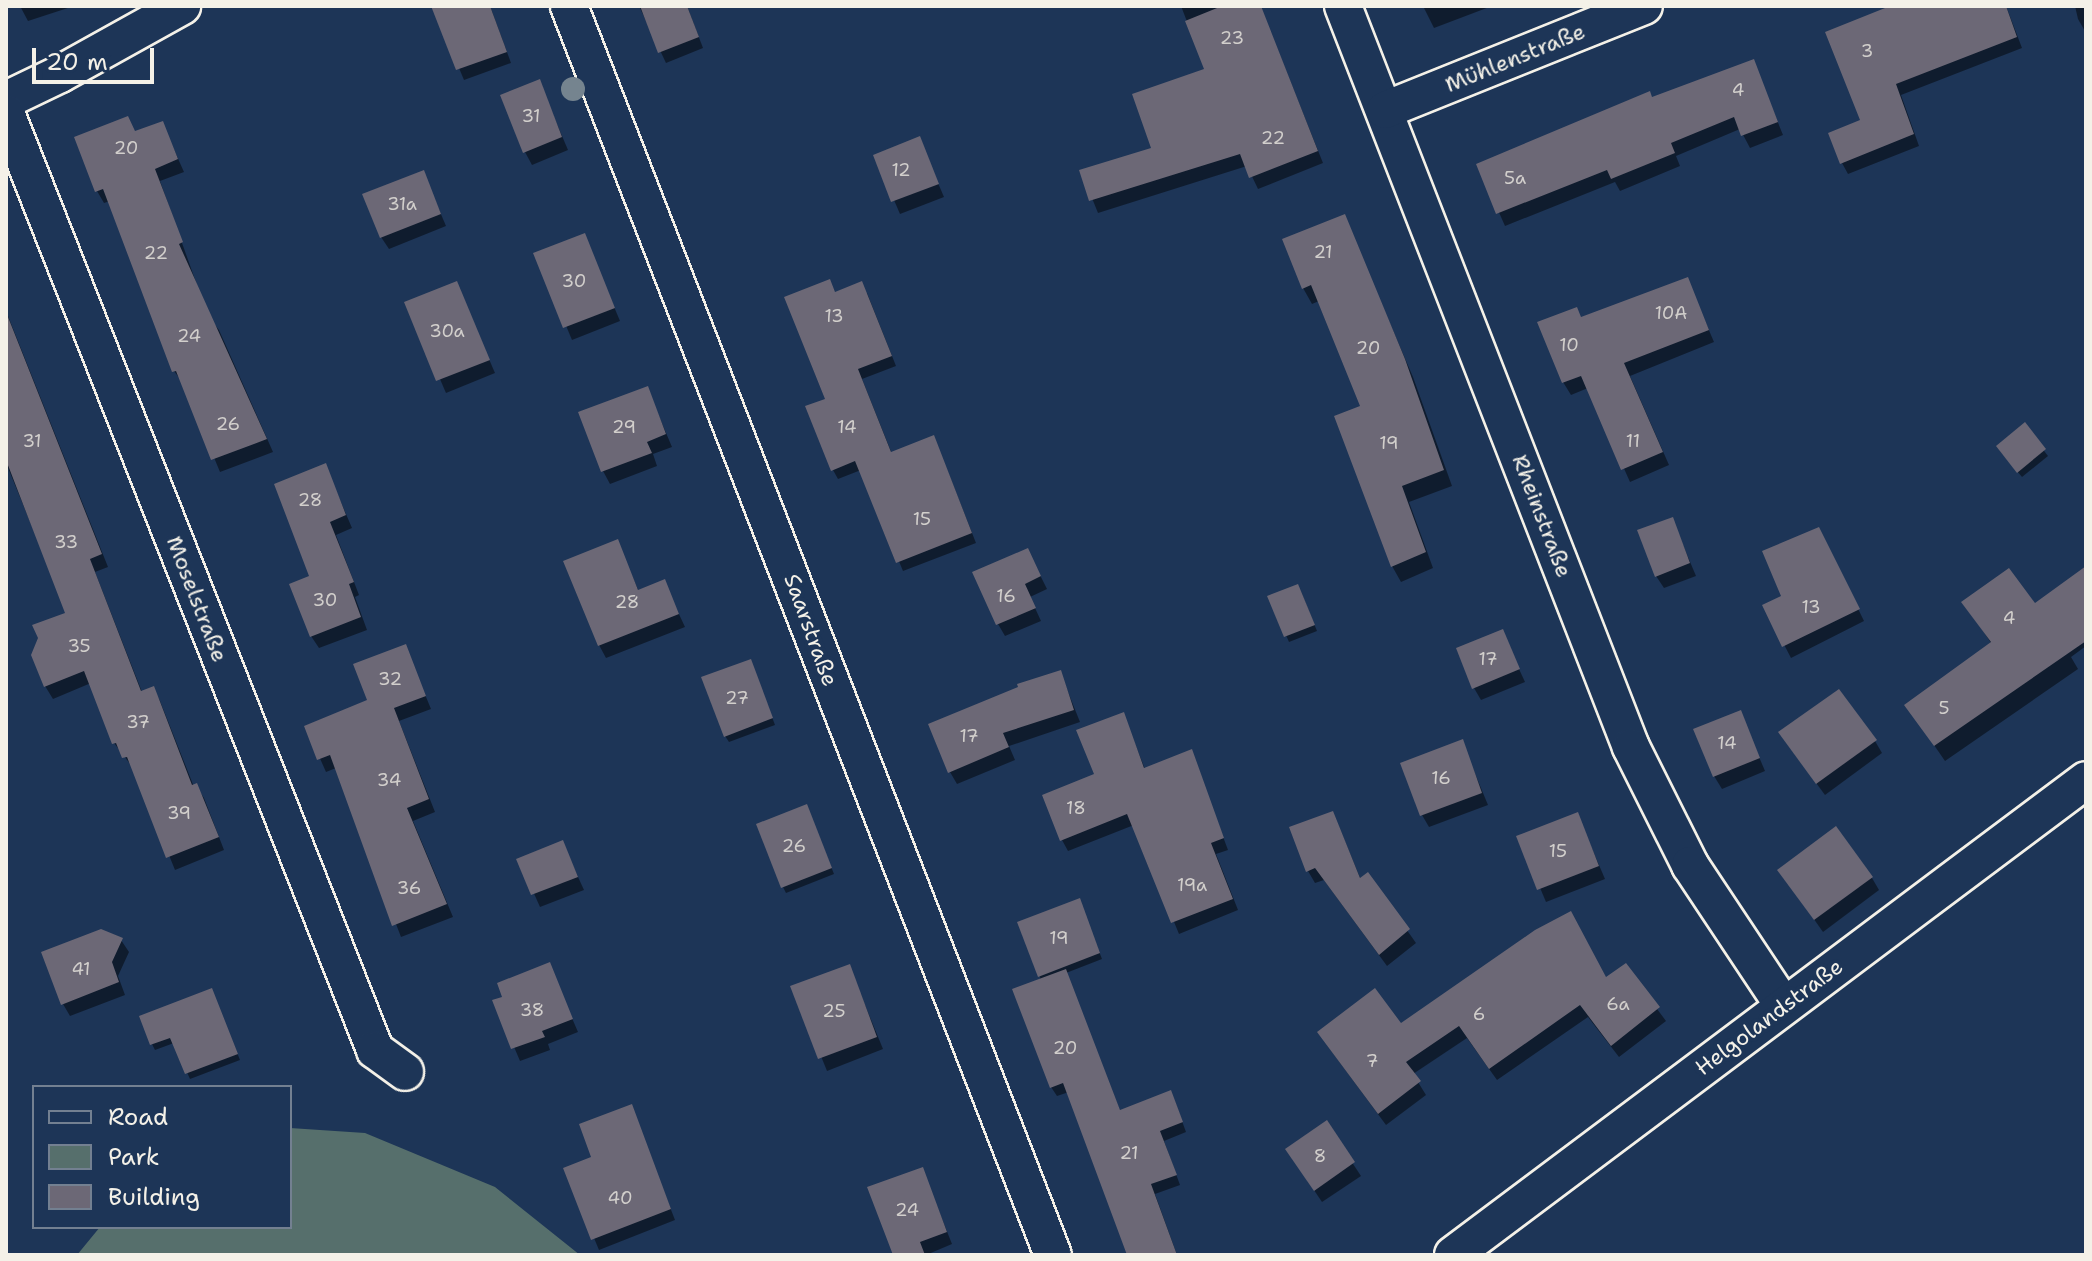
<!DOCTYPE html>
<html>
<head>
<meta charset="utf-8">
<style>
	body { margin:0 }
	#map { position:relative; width:2092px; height:1261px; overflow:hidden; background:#1d3557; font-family:"Shantell Sans",sans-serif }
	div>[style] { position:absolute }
	.green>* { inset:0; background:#566f6c }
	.shadow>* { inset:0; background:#0007 }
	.building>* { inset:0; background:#6c6876 }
	.roads { filter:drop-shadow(2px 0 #f4f1e8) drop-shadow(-2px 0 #f4f1e8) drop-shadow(0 2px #f4f1e8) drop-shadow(0 -2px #f4f1e8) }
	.minor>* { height:36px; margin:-18px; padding:0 18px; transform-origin:18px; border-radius:18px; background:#1d3557 }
	.trees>* { width:24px; height:24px; margin:-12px; border-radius:50%; background:#75848f }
	span { translate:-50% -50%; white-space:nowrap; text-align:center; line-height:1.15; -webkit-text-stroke:8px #1d3557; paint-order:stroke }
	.number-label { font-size:18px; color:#d2cfcc }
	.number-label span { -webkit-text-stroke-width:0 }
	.street-label { font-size:22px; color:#f4f1e8 }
	.frame { position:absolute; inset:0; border:8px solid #f4f1e8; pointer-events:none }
	.legend { position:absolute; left:32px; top:1085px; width:260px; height:144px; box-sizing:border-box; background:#1d3557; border:2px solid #738091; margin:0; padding:10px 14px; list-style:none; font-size:24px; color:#f4f1e8 }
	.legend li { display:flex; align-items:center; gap:16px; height:40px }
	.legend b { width:40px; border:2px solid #738091 }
	.scale { position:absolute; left:32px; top:48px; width:122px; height:36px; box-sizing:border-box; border:4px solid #f4f1e8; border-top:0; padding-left:10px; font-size:24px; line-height:28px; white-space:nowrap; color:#f4f1e8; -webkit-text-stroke:6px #1d3557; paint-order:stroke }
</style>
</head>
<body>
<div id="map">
	<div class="green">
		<i style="clip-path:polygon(290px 1128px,365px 1133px,495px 1187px,580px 1255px,77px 1255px,100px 1227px,290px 1227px)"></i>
	</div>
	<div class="shadow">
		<i style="clip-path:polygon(20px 6px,74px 6px,28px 21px)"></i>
		<i style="clip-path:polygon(433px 6px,490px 6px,511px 63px,464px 80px)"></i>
		<i style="clip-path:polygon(639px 6px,687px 6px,703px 48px,666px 63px)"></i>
		<i style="clip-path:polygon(1181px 6px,1260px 6px,1323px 163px,1258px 189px,1247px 166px,1098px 213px,1081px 171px,1153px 149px,1206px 71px)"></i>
		<i style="clip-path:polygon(1423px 6px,1492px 6px,1434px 28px)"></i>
		<i style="clip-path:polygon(1893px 6px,2006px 6px,2022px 48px,1901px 95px,1919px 146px,1848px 174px,1842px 163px,1862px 121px)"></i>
		<i style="clip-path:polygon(2075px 6px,2086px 6px,2086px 33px,2078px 19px)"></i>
		<i style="clip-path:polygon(1753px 61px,1783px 135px,1750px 148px,1740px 129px,1676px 156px,1680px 166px,1620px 191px,1615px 182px,1505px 226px,1478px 165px)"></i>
		<i style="clip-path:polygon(539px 82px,568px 150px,532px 165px,525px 152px)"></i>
		<i style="clip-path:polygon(162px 123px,184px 172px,160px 181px,208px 316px,219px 330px,273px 452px,220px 472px,183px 383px,174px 371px,110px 201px,104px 203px,97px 191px,136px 133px)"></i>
		<i style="clip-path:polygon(919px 139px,944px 197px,900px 214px,875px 156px)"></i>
		<i style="clip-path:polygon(423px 172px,446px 226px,389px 249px,381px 237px)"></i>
		<i style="clip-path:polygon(1344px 217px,1413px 377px,1452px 486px,1409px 502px,1433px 568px,1401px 582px,1392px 566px,1362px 407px,1319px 301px,1312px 304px,1303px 288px)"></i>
		<i style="clip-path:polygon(584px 235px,620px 321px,572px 340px,536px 254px)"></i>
		<i style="clip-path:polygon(1687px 279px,1714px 342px,1630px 376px,1669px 465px,1630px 482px,1588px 388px,1571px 395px,1563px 382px,1582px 319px)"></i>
		<i style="clip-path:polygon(456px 283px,495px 373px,446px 393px,407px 303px)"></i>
		<i style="clip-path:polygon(867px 293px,896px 366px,862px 379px,892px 454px,938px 447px,976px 543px,903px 571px,861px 470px,838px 479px,833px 470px,827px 400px,836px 294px)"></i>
		<i style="clip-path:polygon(6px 311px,108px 567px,95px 572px,142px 692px,153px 688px,160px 701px,194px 787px,196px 786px,204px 798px,224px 850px,175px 870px,134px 769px,114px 743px,91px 683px,53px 699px,45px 686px,68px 614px,6px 463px)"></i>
		<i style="clip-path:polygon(647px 388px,672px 447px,653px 454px,657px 466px,610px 484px,603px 471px)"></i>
		<i style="clip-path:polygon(2024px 425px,2048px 456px,2022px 477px,2001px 452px)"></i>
		<i style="clip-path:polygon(325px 465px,352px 528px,336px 535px,359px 595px,355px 597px,367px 630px,319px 648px,311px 636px,312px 578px)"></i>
		<i style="clip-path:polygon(1672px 519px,1696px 576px,1664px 588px,1656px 576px)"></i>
		<i style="clip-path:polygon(617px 541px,639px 592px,664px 582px,685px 627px,606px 658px,599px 645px)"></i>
		<i style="clip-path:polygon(1825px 541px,1864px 621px,1791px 658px,1764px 606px,1783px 597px)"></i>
		<i style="clip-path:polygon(1034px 563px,1047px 589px,1030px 597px,1041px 621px,1005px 636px,998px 624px)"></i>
		<i style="clip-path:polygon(2086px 568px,2086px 646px,2071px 657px,2078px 669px,1945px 761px,1907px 706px,1991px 643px,1964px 602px,2035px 606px)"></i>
		<i style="clip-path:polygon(1301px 592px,1317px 631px,1289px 642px,1269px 597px)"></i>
		<i style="clip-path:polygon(1502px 632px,1525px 682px,1481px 700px,1474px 688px)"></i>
		<i style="clip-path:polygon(405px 646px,431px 709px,399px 721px,435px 812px,413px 821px,453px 917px,401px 937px,336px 768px,326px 772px,306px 727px,370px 701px)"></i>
		<i style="clip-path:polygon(753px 667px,775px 725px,729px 742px,725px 736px)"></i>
		<i style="clip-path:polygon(1060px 672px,1080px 722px,1009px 746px,1015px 760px,957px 784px,950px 772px)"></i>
		<i style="clip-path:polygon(1740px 712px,1765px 771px,1722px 789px,1714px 776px)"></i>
		<i style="clip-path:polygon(1123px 714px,1145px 769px,1191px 751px,1228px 850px,1216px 854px,1238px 910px,1179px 934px,1134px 825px,1068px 851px,1062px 840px,1097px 775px)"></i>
		<i style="clip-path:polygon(1875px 741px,1882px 753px,1825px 795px,1788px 745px)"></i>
		<i style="clip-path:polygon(1462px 742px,1488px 805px,1429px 827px,1422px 815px)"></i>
		<i style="clip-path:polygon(809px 812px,834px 874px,786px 893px,783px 887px)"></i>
		<i style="clip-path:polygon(1333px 813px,1361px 880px,1368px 875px,1416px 943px,1387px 966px,1324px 880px,1315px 883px,1308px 871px)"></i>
		<i style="clip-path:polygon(1577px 814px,1605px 879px,1546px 902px,1519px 838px)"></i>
		<i style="clip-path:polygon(562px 842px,584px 890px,540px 907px,519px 860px)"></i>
		<i style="clip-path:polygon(1780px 871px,1872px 878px,1879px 890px,1823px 932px)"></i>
		<i style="clip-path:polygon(1082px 907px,1102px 959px,1066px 973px,1120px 1111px,1175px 1102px,1186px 1132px,1164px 1141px,1180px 1185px,1155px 1194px,1177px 1255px,1121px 1255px,1128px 1252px,1069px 1092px,1057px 1096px,1051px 1087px,1040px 976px)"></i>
		<i style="clip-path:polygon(121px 940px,129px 952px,118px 976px,125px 995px,70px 1016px,63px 1004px)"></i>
		<i style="clip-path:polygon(549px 965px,578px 1032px,548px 1044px,550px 1050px,520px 1061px,495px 1002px,505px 999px)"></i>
		<i style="clip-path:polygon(849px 966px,883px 1049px,827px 1071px,793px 987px)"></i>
		<i style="clip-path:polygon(1625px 966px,1666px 1021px,1619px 1057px,1588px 1017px,1497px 1080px,1467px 1038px,1413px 1074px,1426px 1095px,1386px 1125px,1327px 1045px,1606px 980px)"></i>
		<i style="clip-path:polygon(214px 996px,240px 1060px,190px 1079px,174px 1043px,155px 1050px,152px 1044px)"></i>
		<i style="clip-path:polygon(631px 1107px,675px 1220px,599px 1250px,565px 1169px,593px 1158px)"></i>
		<i style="clip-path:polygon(1326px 1123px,1361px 1176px,1322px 1202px,1295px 1162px)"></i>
		<i style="clip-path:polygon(922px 1169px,952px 1244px,926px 1255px,895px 1255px)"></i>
	</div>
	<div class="building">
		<i style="clip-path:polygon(431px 6px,490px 6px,507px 52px,456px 70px)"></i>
		<i style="clip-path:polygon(640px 6px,687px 6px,699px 37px,658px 53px)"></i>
		<i style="clip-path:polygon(1222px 6px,1261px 6px,1318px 151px,1249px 178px,1240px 154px,1089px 201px,1079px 170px,1151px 148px,1132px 94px,1204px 69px,1185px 21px)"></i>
		<i style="clip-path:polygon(1890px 6px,2006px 6px,2017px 37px,1896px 84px,1914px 134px,1840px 164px,1828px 133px,1860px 120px,1825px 32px)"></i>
		<i style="clip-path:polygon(1754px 59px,1778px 122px,1741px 136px,1734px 117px,1671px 143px,1675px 153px,1611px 179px,1607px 170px,1496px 214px,1476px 164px,1650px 91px,1652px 97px)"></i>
		<i style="clip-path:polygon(540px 79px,562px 137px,523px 153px,500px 95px)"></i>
		<i style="clip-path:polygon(128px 116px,135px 131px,163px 121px,178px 159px,155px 169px,183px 242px,179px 244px,267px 439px,211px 460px,176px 371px,172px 372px,103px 189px,95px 192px,74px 137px)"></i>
		<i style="clip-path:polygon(920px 136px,939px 184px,891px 202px,873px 155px)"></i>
		<i style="clip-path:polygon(424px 170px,441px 214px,380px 238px,362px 194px)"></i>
		<i style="clip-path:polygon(1345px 214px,1405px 359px,1444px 470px,1402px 486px,1426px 552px,1391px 567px,1334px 416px,1360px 406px,1311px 285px,1302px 289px,1282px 239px)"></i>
		<i style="clip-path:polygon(585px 233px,615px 308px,563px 328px,533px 253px)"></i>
		<i style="clip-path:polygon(1688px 277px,1709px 330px,1624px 363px,1663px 452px,1621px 470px,1581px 376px,1562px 383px,1537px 322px,1577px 307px,1581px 317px)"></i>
		<i style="clip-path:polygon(830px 279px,835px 292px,862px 281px,892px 356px,858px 369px,891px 452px,934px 435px,972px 533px,896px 563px,855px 461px,831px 471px,805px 406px,825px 399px,784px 297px)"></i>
		<i style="clip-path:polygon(457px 281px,490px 360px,436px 381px,404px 302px)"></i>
		<i style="clip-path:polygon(8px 317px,102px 554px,90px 559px,141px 691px,154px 686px,192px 785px,197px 783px,219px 837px,166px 858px,127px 757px,122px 758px,116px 743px,112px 744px,84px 671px,44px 687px,31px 655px,38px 638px,32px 625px,65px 613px,6px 460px)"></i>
		<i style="clip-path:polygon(648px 386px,666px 434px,647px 442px,652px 453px,601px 472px,578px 412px)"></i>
		<i style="clip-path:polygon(2025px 422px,2046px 449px,2017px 473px,1996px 446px)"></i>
		<i style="clip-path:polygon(326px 463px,346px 515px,330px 522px,354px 582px,349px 584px,361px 617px,310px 637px,289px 584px,309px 576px,274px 484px)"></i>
		<i style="clip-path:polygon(1673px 517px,1690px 563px,1655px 577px,1637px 530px)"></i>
		<i style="clip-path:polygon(1819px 527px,1860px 609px,1782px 647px,1762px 605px,1781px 596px,1762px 551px)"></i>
		<i style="clip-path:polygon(618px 539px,638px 590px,665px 579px,679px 614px,598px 646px,563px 561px)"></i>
		<i style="clip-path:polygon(1028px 548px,1041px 576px,1025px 584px,1036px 608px,996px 625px,972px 572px)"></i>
		<i style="clip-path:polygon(2086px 566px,2086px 641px,1934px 746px,1904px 705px,1991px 642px,1961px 602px,2009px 568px,2035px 603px)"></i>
		<i style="clip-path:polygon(1298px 584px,1315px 625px,1284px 637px,1267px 596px)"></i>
		<i style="clip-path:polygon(1503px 629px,1520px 669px,1472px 689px,1456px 648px)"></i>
		<i style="clip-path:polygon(406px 644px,426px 696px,394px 708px,429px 799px,407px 808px,447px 904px,392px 926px,330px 755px,317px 760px,304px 726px,367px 700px,353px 664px)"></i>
		<i style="clip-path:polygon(751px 659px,773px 718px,724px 737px,701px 677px)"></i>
		<i style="clip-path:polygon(1061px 670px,1074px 710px,1003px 733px,1009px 747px,948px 773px,928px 724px,1018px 687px,1017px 684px)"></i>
		<i style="clip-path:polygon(1839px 689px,1877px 740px,1816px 784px,1778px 732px)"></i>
		<i style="clip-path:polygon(1741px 710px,1760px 758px,1713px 777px,1693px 729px)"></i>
		<i style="clip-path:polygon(1124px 712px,1144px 768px,1192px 749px,1224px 838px,1211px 843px,1233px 899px,1171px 923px,1127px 814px,1060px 841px,1042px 795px,1094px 774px,1076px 730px)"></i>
		<i style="clip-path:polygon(1463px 739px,1482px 793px,1420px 816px,1400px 763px)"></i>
		<i style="clip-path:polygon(807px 804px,832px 868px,781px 888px,756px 824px)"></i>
		<i style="clip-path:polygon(1333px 811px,1360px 878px,1368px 872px,1410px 929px,1379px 955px,1315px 868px,1306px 872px,1289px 827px)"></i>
		<i style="clip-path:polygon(1578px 812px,1599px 866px,1537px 890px,1516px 836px)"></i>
		<i style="clip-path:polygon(1836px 826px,1873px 877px,1814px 920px,1777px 870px)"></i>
		<i style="clip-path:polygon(563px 840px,578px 877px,531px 895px,516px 859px)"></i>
		<i style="clip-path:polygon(1080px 898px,1100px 953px,1038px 977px,1017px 922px)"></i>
		<i style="clip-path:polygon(1571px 911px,1606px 977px,1626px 963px,1660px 1007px,1611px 1046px,1580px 1005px,1489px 1069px,1459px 1026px,1406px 1062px,1421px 1081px,1378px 1114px,1317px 1032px,1375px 988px,1401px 1023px,1535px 930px)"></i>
		<i style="clip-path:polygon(101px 929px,123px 938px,112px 962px,119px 982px,61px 1005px,41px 952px)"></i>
		<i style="clip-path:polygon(550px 962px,573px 1019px,542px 1031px,545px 1037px,511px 1049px,492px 1000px,502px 997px,497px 983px)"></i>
		<i style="clip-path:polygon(850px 964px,877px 1037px,818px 1059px,790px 986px)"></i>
		<i style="clip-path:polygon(1066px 969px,1120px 1110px,1171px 1090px,1183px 1122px,1160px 1131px,1177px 1175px,1151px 1184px,1177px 1255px,1127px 1255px,1063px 1083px,1050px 1088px,1012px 989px)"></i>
		<i style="clip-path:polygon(212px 988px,238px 1054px,185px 1074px,170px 1038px,150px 1045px,139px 1016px)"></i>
		<i style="clip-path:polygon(632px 1104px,671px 1209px,591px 1240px,563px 1168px,591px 1157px,579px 1124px)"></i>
		<i style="clip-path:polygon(1327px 1120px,1355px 1162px,1314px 1191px,1285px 1149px)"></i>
		<i style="clip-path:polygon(923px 1167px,947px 1232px,920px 1242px,925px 1255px,893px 1255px,867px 1187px)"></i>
	</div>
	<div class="roads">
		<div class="minor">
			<i style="left:569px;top:6px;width:1339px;rotate:68.82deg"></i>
			<i style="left:1343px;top:6px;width:795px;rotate:68.76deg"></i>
			<i style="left:1631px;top:747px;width:132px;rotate:63.4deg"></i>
			<i style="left:1690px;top:865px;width:168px;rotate:56.4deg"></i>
			<i style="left:6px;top:100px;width:60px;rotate:-25.7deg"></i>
			<i style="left:60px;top:74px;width:140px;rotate:-29.1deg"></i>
			<i style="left:1385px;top:110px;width:279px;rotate:-21.9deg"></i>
			<i style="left:6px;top:113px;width:1007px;rotate:68.5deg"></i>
			<i style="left:375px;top:1050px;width:37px;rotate:36deg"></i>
			<i style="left:1453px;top:1255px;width:791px;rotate:-36.88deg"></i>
		</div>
	</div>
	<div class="trees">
		<i style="left:573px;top:89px"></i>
	</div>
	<div class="number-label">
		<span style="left:1232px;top:38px">23</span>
		<span style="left:1867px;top:51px">3</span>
		<span style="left:1738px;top:90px">4</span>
		<span style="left:531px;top:116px">31</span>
		<span style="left:1273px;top:138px">22</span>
		<span style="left:126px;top:148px">20</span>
		<span style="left:901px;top:170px">12</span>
		<span style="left:1515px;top:178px">5a</span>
		<span style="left:402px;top:204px">31a</span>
		<span style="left:1323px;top:252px">21</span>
		<span style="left:156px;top:253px">22</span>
		<span style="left:574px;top:281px">30</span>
		<span style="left:1671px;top:313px">10A</span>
		<span style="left:834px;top:316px">13</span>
		<span style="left:447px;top:331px">30a</span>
		<span style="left:189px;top:336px">24</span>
		<span style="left:1569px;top:345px">10</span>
		<span style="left:1368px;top:348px">20</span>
		<span style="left:228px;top:424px">26</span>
		<span style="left:624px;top:427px">29</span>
		<span style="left:847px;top:427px">14</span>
		<span style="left:32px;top:441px">31</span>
		<span style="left:1633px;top:441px">11</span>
		<span style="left:1389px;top:443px">19</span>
		<span style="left:310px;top:500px">28</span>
		<span style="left:922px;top:519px">15</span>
		<span style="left:66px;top:542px">33</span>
		<span style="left:1006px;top:596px">16</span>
		<span style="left:325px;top:600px">30</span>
		<span style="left:627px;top:602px">28</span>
		<span style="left:1811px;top:607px">13</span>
		<span style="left:2009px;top:618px">4</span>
		<span style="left:79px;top:646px">35</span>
		<span style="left:1488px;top:659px">17</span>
		<span style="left:390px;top:679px">32</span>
		<span style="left:737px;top:698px">27</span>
		<span style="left:1944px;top:708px">5</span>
		<span style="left:138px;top:722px">37</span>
		<span style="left:969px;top:736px">17</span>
		<span style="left:1727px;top:743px">14</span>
		<span style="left:1441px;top:778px">16</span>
		<span style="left:389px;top:780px">34</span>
		<span style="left:1076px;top:808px">18</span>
		<span style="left:179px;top:813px">39</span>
		<span style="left:794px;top:846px">26</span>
		<span style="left:1558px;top:851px">15</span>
		<span style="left:1192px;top:885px">19a</span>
		<span style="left:409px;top:888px">36</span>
		<span style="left:1059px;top:938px">19</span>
		<span style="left:81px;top:969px">41</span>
		<span style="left:1618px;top:1004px">6a</span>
		<span style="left:532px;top:1010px">38</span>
		<span style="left:834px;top:1011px">25</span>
		<span style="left:1479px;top:1014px">6</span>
		<span style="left:1065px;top:1048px">20</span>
		<span style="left:1372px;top:1061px">7</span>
		<span style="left:1129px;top:1153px">21</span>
		<span style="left:1320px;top:1156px">8</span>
		<span style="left:620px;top:1198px">40</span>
		<span style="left:907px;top:1210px">24</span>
	</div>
	<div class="street-label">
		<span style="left:1515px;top:58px;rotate:-22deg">Mühlenstraße</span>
		<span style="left:1542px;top:516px;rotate:69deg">Rheinstraße</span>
		<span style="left:197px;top:599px;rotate:69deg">Moselstraße</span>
		<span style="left:811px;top:630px;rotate:70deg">Saarstraße</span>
		<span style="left:1769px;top:1017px;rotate:-37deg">Helgolandstraße</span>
	</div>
	<div class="frame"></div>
	<ul class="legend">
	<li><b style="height:10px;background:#1d3557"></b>Road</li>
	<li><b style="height:22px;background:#566f6c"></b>Park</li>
	<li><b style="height:22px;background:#6c6876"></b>Building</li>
	</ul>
	<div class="scale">20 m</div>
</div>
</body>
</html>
